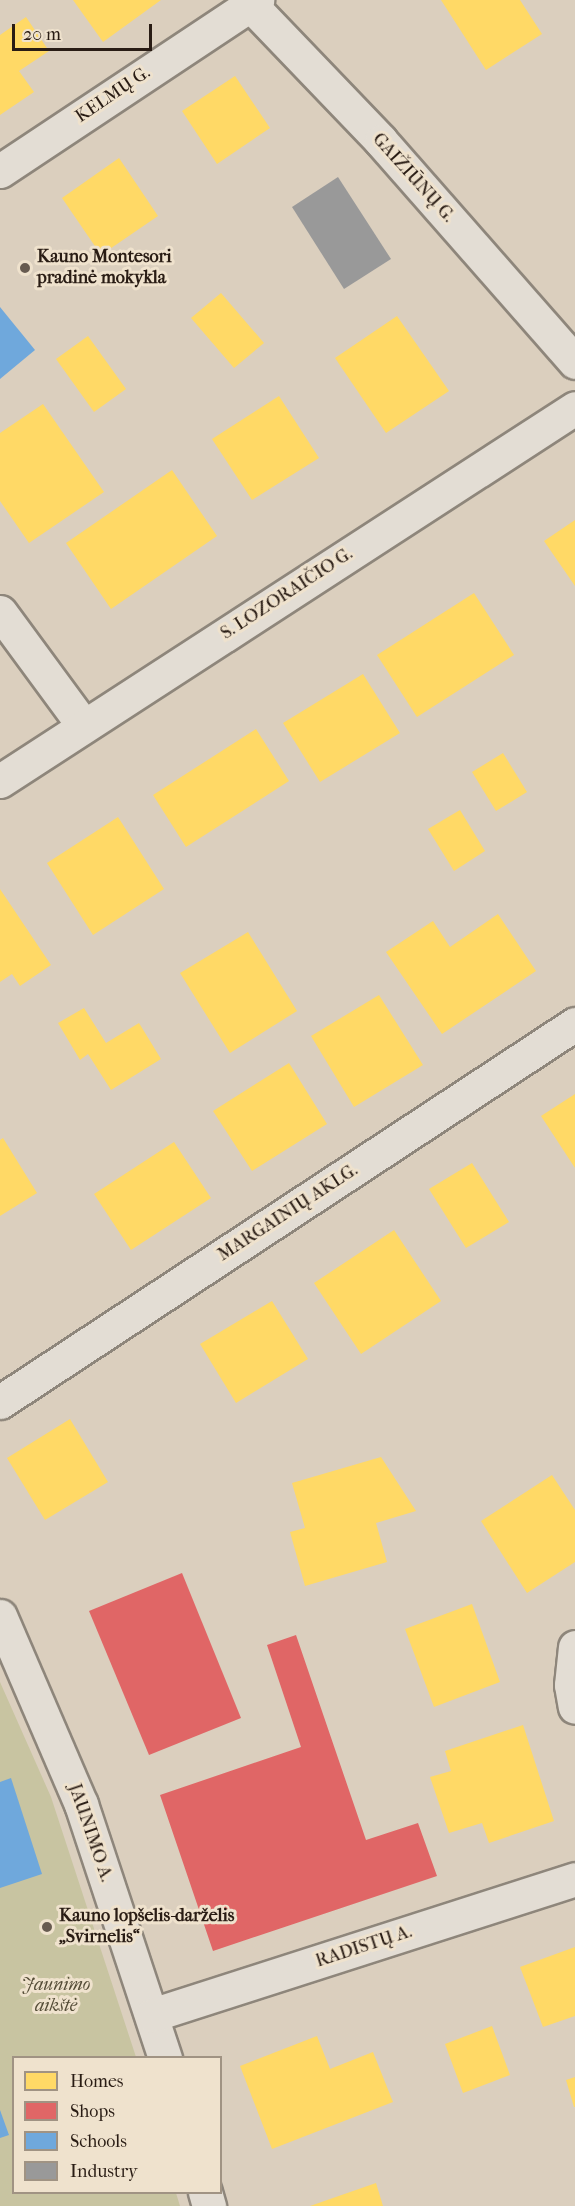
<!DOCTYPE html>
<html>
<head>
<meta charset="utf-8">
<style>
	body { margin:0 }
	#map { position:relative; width:575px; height:2206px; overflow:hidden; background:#dbcfbe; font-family:"IM FELL French Canon",serif }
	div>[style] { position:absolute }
	.green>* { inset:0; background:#c8c4a1 }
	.homes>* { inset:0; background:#ffd966 }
	.shops>* { inset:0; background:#e06666 }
	.schools>* { inset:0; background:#6fa8dc }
	.industry>* { inset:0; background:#999 }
	.roads { filter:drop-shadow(2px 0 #8e867b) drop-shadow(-2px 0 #8e867b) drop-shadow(0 2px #8e867b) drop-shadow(0 -2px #8e867b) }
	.street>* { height:33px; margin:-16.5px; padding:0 16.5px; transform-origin:16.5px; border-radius:16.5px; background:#e3ddd4 }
	.dots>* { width:16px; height:16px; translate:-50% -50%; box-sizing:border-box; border:3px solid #efe2cd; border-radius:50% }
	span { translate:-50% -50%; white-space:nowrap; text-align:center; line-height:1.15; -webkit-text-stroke:6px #efe2cd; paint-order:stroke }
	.street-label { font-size:18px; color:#291c14 }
	.poi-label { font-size:18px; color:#291c14; font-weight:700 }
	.left { translate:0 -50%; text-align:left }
	.park-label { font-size:18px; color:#544c37; font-style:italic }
	.legend { position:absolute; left:12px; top:2056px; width:210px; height:138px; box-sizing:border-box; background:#efe2cd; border:2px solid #a09383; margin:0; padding:8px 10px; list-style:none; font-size:18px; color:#291c14 }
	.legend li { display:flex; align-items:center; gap:12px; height:30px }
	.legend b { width:30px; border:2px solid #a09383 }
	.scale { position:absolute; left:12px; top:24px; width:140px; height:27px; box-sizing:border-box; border:3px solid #291c14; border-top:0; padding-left:8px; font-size:18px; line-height:21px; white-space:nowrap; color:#291c14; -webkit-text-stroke:4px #efe2cd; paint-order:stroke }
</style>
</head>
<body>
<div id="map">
	<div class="green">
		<i style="clip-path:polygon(0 1682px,51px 1797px,136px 2057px,14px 2058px,14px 2192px,176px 2193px,180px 2206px,0 2206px)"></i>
	</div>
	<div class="homes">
		<i style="clip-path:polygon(73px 0,161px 0,103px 42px)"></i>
		<i style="clip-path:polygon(441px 0,520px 0,542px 34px,486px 70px)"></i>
		<i style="clip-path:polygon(26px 17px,49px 51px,19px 71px,34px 92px,0 115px,0 35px)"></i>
		<i style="clip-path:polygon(235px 76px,270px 128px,217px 164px,182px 111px)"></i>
		<i style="clip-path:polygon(119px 158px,158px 216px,101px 255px,62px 198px)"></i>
		<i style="clip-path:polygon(221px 293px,264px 343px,234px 368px,191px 318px)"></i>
		<i style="clip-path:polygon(397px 316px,449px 391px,386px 433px,335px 358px)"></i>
		<i style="clip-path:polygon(88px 336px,126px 389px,94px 412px,56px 359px)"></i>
		<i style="clip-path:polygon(279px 396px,319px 458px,252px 500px,212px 439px)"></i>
		<i style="clip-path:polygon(43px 404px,104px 492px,29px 543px,0 501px,0 433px)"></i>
		<i style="clip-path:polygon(172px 470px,217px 536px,111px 609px,66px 543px)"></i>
		<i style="clip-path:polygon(575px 520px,575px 586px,544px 541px)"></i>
		<i style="clip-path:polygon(474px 593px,514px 655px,417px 717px,377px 655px)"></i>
		<i style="clip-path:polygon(363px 674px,400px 733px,320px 782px,283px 723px)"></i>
		<i style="clip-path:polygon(256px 729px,289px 781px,186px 847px,153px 795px)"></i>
		<i style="clip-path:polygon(503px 753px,527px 792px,496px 811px,472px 772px)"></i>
		<i style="clip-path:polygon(460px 810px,485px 851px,454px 871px,428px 829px)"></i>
		<i style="clip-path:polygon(118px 817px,164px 889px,93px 935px,47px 863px)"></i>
		<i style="clip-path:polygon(0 889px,51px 965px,20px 986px,12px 974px,0 982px)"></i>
		<i style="clip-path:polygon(498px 914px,536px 971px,442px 1034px,386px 952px,433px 921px,450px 947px)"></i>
		<i style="clip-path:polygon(248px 932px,297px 1011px,230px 1053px,180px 973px)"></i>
		<i style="clip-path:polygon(379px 995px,423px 1065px,354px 1107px,311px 1036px)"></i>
		<i style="clip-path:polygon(84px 1008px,106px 1043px,139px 1023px,161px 1059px,111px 1090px,88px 1054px,80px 1060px,58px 1023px)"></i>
		<i style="clip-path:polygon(289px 1063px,327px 1124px,252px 1171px,213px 1111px)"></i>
		<i style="clip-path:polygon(575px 1094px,575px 1168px,541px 1116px)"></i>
		<i style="clip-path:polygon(3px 1138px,37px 1193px,0 1216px,0 1140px)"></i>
		<i style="clip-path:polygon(174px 1142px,211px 1198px,131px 1250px,94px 1194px)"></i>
		<i style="clip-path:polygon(472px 1163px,509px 1222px,466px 1248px,429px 1189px)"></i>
		<i style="clip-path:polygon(394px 1230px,441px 1301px,361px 1354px,314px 1283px)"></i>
		<i style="clip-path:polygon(272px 1301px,308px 1359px,236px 1403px,200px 1344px)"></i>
		<i style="clip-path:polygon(70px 1419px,108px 1482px,45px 1520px,7px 1458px)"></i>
		<i style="clip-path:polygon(381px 1457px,416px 1511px,376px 1523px,387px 1562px,305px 1586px,290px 1532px,305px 1528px,292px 1483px)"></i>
		<i style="clip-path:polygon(552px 1475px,575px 1510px,575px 1562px,527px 1593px,481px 1521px)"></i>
		<i style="clip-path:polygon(472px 1604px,500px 1682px,434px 1707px,405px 1629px)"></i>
		<i style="clip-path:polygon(523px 1725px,554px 1821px,489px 1843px,482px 1823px,449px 1833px,430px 1777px,451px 1771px,445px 1751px)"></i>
		<i style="clip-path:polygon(575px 1947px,575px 2016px,543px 2027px,520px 1967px)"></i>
		<i style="clip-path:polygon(492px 2026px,510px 2075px,463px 2093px,445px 2044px)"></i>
		<i style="clip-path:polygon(317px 2036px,330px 2069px,373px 2052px,393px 2102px,272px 2149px,240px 2066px)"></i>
		<i style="clip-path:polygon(575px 2077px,575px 2107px,574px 2107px,566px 2080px)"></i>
		<i style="clip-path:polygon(376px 2183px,383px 2206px,310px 2206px)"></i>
	</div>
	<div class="shops">
		<i style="clip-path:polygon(182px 1573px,241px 1718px,149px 1755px,89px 1611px)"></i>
		<i style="clip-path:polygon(296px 1635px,366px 1840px,418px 1823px,437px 1876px,213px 1951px,160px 1795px,301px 1747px,267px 1645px)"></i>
	</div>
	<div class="schools">
		<i style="clip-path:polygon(0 307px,35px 350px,0 379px)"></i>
		<i style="clip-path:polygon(11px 1778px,42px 1874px,0 1888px,0 1782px)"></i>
		<i style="clip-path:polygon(0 2110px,9px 2135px,0 2138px)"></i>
	</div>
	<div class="industry">
		<i style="clip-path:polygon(338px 177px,391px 259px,344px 289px,292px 207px)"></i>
	</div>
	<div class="roads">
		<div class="street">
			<i style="left:246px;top:0;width:195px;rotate:46.2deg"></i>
			<i style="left:381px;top:141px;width:294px;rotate:48.7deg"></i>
			<i style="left:0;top:171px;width:309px;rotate:-33.6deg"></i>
			<i style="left:0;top:612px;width:140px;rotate:53.7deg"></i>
			<i style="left:0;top:781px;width:685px;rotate:-32.97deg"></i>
			<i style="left:0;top:1402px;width:688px;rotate:-33.32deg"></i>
			<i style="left:0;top:1616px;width:205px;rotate:66.7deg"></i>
			<i style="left:81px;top:1804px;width:268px;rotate:71.7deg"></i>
			<i style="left:575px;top:1647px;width:38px;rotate:96deg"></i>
			<i style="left:571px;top:1685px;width:22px;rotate:80deg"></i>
			<i style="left:152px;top:2015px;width:444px;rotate:-17.8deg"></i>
			<i style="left:205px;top:2192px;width:15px;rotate:74deg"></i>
		</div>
	</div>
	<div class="dots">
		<i style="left:25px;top:268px;background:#675b50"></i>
		<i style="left:47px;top:1927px;background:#675b50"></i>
	</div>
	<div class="street-label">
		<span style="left:113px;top:95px;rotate:-34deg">KELMŲ G.</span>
		<span style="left:413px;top:178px;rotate:48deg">GAIŽIŪNŲ G.</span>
		<span style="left:287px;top:594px;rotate:-33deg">S. LOZORAIČIO G.</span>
		<span style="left:288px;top:1213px;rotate:-33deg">MARGAINIŲ AKLG.</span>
		<span style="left:90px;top:1833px;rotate:71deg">JAUNIMO A.</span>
		<span style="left:364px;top:1947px;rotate:-18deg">RADISTŲ A.</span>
	</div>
	<div class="poi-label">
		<span class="left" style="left:37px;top:268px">Kauno Montesori<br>pradinė mokykla</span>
		<span class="left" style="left:59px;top:1927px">Kauno lopšelis-darželis<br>„Svirnelis“</span>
	</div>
	<div class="park-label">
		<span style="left:56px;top:1996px">Jaunimo<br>aikštė</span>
	</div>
	<ul class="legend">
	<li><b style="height:16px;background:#ffd966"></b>Homes</li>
	<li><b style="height:16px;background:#e06666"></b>Shops</li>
	<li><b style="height:16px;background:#6fa8dc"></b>Schools</li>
	<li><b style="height:16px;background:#999"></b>Industry</li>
	</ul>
	<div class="scale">20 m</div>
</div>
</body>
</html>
